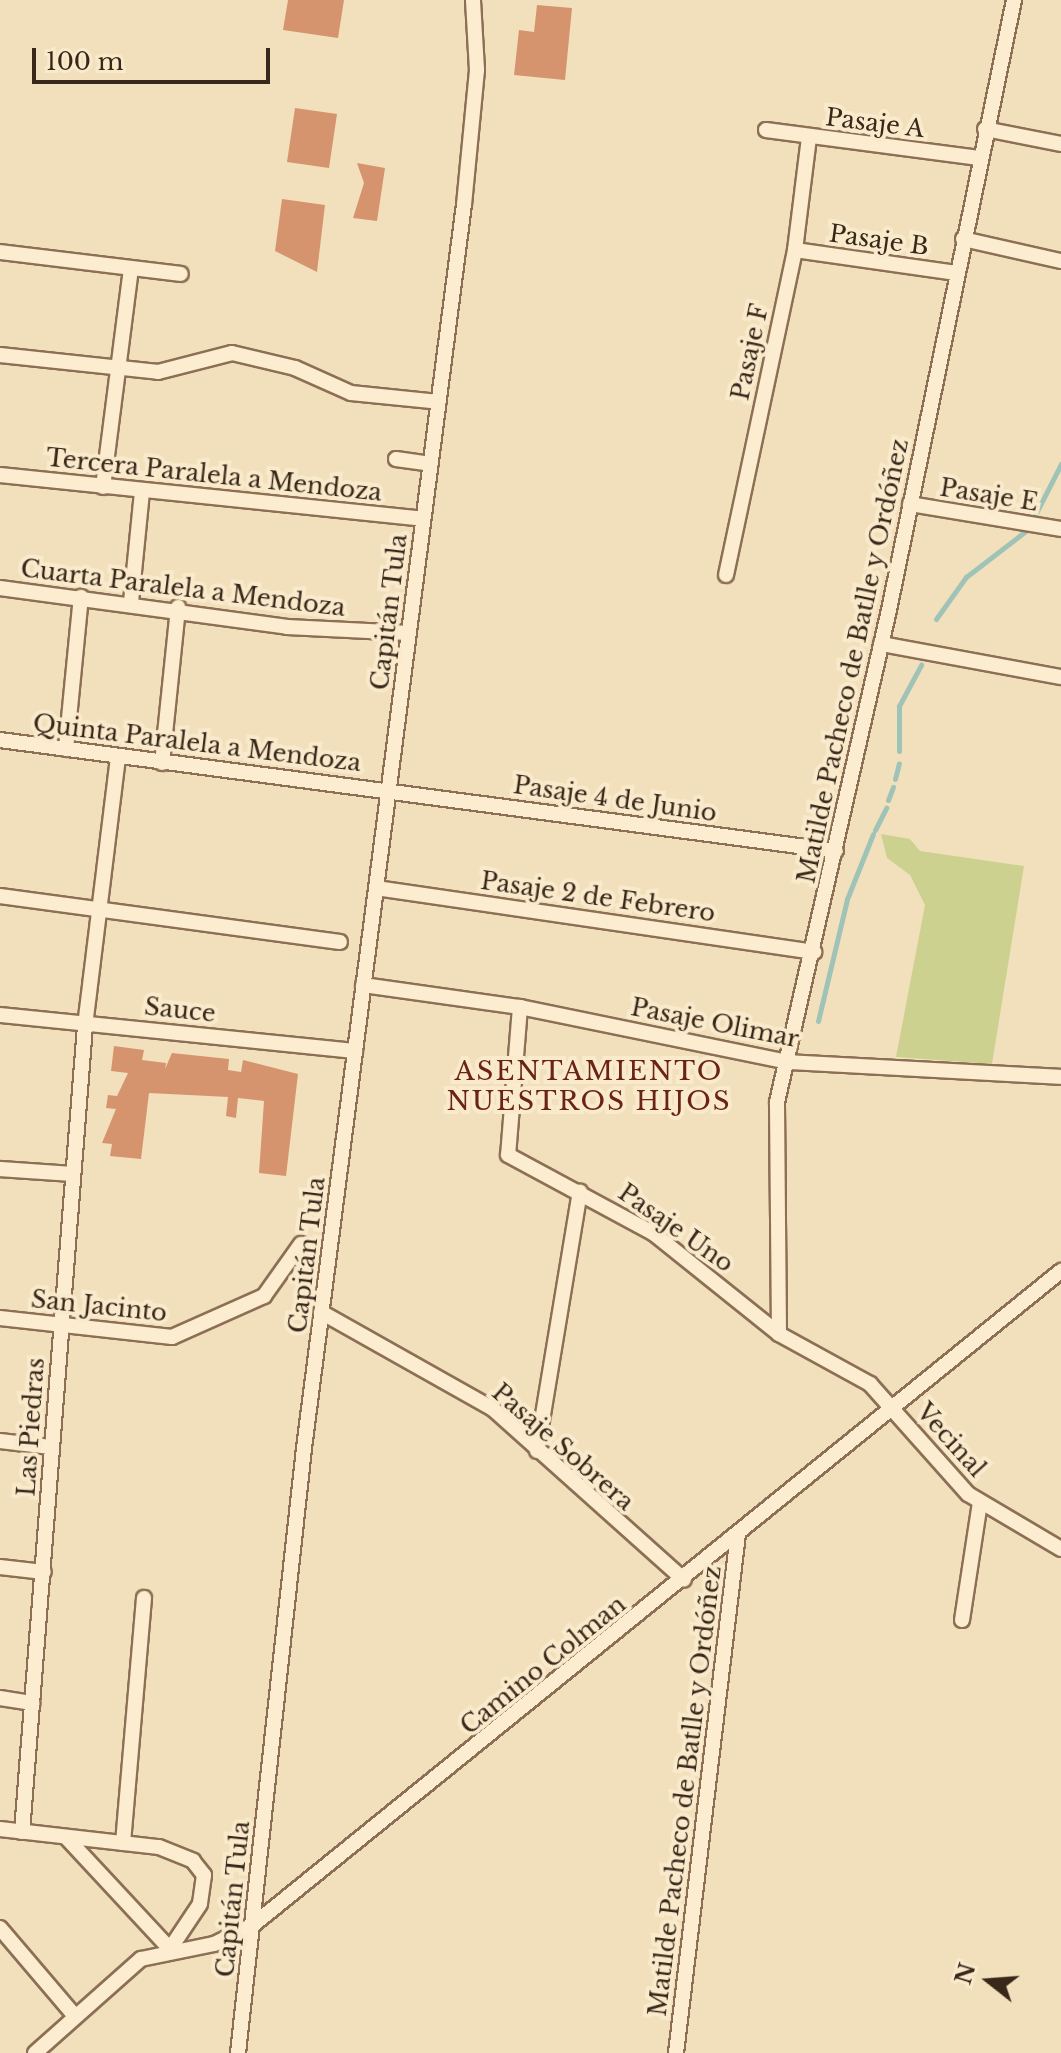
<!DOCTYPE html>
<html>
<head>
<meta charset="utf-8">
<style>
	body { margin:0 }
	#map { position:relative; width:1061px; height:2053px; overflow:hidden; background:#f2e0bc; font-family:"Libre Baskerville",serif }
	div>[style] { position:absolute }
	.green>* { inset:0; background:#ccd18f }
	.stream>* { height:5px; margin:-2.5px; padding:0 2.5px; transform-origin:2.5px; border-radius:2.5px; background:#a0c3b7 }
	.building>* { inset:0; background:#d5946d }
	.roads { filter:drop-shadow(2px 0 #8c6f54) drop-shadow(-2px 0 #8c6f54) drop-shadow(0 2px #8c6f54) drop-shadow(0 -2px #8c6f54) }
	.minor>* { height:14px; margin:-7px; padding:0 7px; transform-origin:7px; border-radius:7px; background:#fcedd0 }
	span { translate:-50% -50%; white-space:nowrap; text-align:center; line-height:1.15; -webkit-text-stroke:8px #f9eacc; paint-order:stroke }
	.street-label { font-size:24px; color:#39281a }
	.neighbourhood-label { font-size:26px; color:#6a2315; letter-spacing:2px }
	.north { position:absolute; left:949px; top:1941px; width:80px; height:80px; -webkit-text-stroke:6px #f9eacc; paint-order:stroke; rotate:287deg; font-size:22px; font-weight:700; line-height:32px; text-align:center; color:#39281a }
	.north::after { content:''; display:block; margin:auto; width:28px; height:36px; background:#39281a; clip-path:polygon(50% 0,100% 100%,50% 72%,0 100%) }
	.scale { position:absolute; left:32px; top:48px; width:238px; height:36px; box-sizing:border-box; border:4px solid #39281a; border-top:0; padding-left:10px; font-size:24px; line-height:28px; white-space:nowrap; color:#39281a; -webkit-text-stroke:6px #f9eacc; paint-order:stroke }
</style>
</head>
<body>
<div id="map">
	<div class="green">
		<i style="clip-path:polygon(881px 834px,910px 839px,920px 851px,1024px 866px,992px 1064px,896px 1057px,925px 905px,910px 875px,887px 858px)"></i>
	</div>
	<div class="stream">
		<i style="left:1033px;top:519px;width:62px;rotate:-63deg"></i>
		<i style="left:936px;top:619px;width:52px;rotate:-54.5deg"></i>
		<i style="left:966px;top:577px;width:77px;rotate:-37.6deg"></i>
		<i style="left:899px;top:751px;width:45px;rotate:-90deg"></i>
		<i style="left:899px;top:706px;width:47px;rotate:-61.8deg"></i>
		<i style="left:895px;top:779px;width:16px;rotate:-76deg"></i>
		<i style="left:888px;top:800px;width:14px;rotate:-69deg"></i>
		<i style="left:875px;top:830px;width:25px;rotate:-63deg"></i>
		<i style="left:818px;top:1021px;width:125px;rotate:-76.6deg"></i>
		<i style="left:847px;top:899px;width:70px;rotate:-68.2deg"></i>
	</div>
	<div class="building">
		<i style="clip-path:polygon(288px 0,344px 0,338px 38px,283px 30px)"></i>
		<i style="clip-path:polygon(537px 5px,572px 8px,565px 80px,514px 75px,519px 30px,534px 32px)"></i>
		<i style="clip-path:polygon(295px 108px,337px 114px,329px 168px,287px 162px)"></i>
		<i style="clip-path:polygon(357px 163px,385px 168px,377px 221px,353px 218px,364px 183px)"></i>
		<i style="clip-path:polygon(282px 199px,325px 205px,317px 272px,275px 251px)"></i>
		<i style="clip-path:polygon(114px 1046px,144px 1050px,142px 1060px,166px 1063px,165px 1069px,172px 1053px,229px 1059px,228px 1070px,241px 1072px,243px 1060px,298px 1074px,286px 1176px,259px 1173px,264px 1101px,238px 1098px,236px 1118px,226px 1116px,228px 1097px,149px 1093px,141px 1159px,110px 1156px,112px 1144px,102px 1143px,116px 1109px,106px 1108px,108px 1095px,117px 1096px,128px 1073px,111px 1071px)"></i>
	</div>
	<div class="roads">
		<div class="minor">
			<i style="left:985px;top:129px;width:77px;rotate:11.2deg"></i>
			<i style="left:766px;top:130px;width:215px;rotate:7.5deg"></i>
			<i style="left:963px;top:239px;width:100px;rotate:12.7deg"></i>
			<i style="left:795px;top:250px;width:163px;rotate:8.1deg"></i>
			<i style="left:0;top:252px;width:182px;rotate:6.9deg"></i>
			<i style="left:0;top:355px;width:159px;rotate:6.1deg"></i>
			<i style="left:158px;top:372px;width:76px;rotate:-14.4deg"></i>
			<i style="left:232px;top:353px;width:65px;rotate:13.4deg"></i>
			<i style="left:295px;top:368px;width:61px;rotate:24.1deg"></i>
			<i style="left:351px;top:393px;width:88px;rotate:5.8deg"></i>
			<i style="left:396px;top:459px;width:35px;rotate:8deg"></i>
			<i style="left:0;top:475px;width:425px;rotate:5.9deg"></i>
			<i style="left:103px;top:487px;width:220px;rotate:-82.7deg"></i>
			<i style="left:910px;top:504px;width:153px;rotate:9.4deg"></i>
			<i style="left:726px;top:575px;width:332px;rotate:-78deg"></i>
			<i style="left:795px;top:250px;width:114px;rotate:-82.9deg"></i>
			<i style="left:0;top:588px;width:290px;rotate:7.7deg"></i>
			<i style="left:287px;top:627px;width:122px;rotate:2.8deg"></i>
			<i style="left:131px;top:602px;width:112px;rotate:-84.3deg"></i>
			<i style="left:881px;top:644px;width:183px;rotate:10.4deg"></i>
			<i style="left:0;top:740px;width:843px;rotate:7.56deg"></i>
			<i style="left:66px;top:749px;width:153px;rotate:-84.4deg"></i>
			<i style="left:162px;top:763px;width:157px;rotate:-84.1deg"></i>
			<i style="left:376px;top:888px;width:443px;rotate:8.3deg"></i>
			<i style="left:0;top:896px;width:343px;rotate:7.7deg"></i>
			<i style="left:363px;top:985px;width:159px;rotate:8deg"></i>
			<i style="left:520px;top:1007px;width:274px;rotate:11.6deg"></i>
			<i style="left:788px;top:1062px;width:273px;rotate:3.1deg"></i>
			<i style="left:520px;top:1007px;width:148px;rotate:94.6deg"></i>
			<i style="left:508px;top:1155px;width:165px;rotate:28.3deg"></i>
			<i style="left:653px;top:1233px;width:161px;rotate:38.7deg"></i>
			<i style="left:779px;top:1334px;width:104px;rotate:28.8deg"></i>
			<i style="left:870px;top:1384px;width:147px;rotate:48.3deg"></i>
			<i style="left:968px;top:1494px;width:108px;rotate:30.6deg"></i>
			<i style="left:0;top:1015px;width:357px;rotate:5.8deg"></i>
			<i style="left:0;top:1169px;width:73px;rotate:3.9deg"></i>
			<i style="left:321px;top:1312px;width:197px;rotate:29.4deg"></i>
			<i style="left:493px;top:1409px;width:256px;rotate:41.8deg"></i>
			<i style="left:0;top:1318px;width:173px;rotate:6.3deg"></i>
			<i style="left:172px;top:1337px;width:101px;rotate:-24deg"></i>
			<i style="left:264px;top:1296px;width:64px;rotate:-54.6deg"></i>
			<i style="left:779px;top:1334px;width:232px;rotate:-90.5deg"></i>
			<i style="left:777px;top:1102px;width:505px;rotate:-77.18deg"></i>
			<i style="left:889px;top:610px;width:623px;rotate:-78.42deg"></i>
			<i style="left:0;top:1441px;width:51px;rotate:6.7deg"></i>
			<i style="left:537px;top:1451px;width:263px;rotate:-80.6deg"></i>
			<i style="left:0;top:1567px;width:44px;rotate:6.5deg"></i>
			<i style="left:962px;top:1620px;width:119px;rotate:-81.3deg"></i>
			<i style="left:0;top:1698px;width:33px;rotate:9deg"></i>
			<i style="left:0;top:1829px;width:160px;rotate:6.5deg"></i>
			<i style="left:159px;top:1847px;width:37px;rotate:22deg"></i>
			<i style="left:193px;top:1861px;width:18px;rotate:52deg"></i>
			<i style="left:204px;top:1875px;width:29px;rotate:98deg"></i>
			<i style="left:200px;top:1904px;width:54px;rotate:123.7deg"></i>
			<i style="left:170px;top:1949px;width:153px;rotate:-132.9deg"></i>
			<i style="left:22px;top:1832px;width:808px;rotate:-85.53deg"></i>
			<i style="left:85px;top:1026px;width:271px;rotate:-83deg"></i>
			<i style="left:123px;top:1843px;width:246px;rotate:-85.1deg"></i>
			<i style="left:0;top:1928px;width:116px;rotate:49.6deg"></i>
			<i style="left:35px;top:2053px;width:142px;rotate:-41.6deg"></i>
			<i style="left:141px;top:1959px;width:75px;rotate:-11.6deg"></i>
			<i style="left:214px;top:1944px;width:43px;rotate:-26deg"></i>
			<i style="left:253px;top:1925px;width:1040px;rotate:-38.99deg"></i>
			<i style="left:238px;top:2053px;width:609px;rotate:-83.77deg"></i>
			<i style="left:304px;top:1448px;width:1253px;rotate:-82.67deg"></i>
			<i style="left:464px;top:205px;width:136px;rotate:-84.5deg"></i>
			<i style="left:477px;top:70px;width:70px;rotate:-93.3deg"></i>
			<i style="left:676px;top:2053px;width:523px;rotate:-83.19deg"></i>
		</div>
	</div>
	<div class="street-label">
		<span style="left:875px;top:123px;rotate:7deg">Pasaje A</span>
		<span style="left:879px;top:240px;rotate:8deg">Pasaje B</span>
		<span style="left:750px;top:352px;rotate:-78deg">Pasaje F</span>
		<span style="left:214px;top:475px;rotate:6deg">Tercera Paralela a Mendoza</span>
		<span style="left:989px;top:495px;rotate:9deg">Pasaje E</span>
		<span style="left:183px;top:588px;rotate:7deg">Cuarta Paralela a Mendoza</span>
		<span style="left:389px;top:612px;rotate:-83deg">Capitán Tula</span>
		<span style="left:853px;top:661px;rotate:-78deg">Matilde Pacheco de Batlle y Ordóñez</span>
		<span style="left:197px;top:743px;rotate:7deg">Quinta Paralela a Mendoza</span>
		<span style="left:615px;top:799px;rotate:8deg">Pasaje 4 de Junio</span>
		<span style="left:598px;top:897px;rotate:8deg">Pasaje 2 de Febrero</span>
		<span style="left:180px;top:1010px;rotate:6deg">Sauce</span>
		<span style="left:715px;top:1023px;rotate:11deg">Pasaje Olimar</span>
		<span style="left:676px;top:1228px;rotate:35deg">Pasaje Uno</span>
		<span style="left:307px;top:1255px;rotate:-83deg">Capitán Tula</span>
		<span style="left:99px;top:1306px;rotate:6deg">San Jacinto</span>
		<span style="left:31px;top:1427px;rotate:-86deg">Las Piedras</span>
		<span style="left:951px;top:1440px;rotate:48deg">Vecinal</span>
		<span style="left:563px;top:1447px;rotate:41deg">Pasaje Sobrera</span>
		<span style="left:543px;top:1665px;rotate:-39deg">Camino Colman</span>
		<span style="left:685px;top:1791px;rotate:-83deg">Matilde Pacheco de Batlle y Ordóñez</span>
		<span style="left:233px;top:1899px;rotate:-84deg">Capitán Tula</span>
	</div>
	<div class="neighbourhood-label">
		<span style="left:589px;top:1087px">ASENTAMIENTO<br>NUESTROS HIJOS</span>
	</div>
	<div class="north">N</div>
	<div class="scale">100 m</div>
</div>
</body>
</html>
